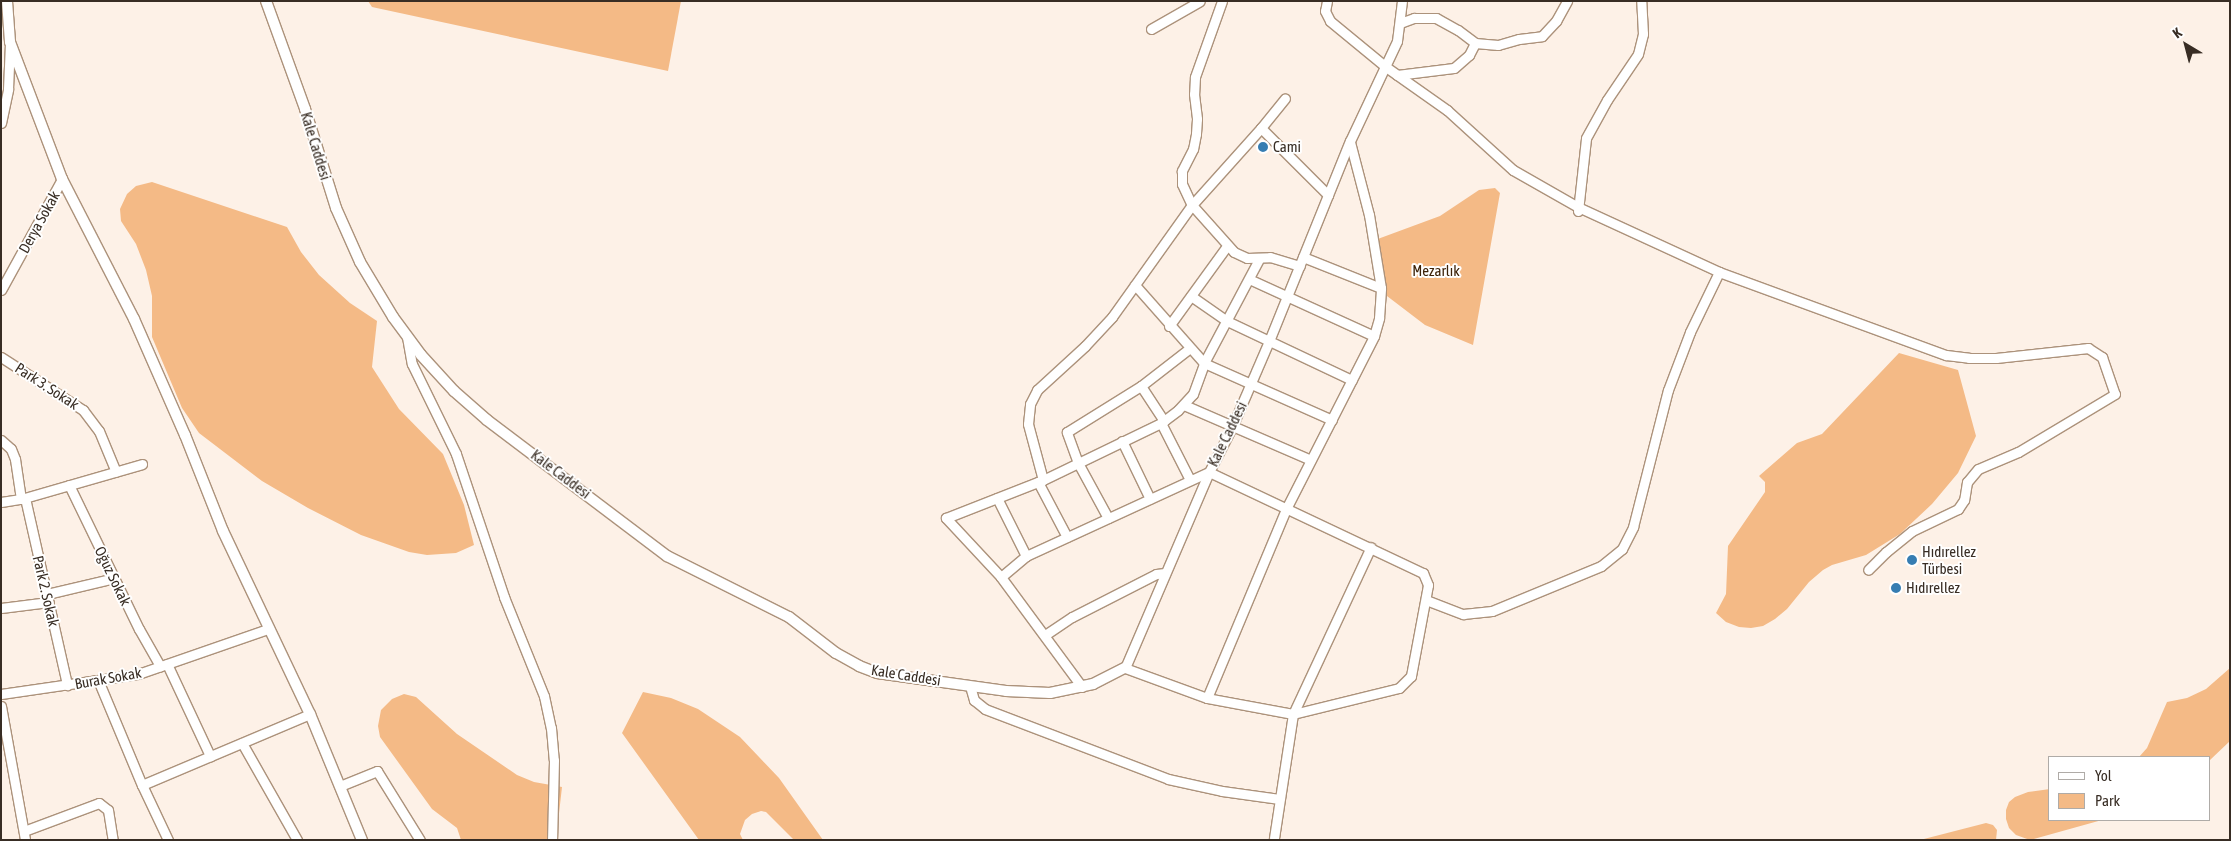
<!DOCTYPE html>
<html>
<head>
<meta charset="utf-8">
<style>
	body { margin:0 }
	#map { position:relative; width:2231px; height:841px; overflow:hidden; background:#fdf1e7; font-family:"Asap Condensed",sans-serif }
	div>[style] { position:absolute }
	.green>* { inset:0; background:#f4ba86 }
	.roads { filter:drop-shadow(1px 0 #ac927b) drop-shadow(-1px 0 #ac927b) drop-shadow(0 1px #ac927b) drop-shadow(0 -1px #ac927b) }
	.minor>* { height:9px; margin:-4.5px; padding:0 4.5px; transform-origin:4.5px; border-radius:4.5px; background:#fff }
	.tertiary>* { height:10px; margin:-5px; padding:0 5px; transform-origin:5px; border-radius:5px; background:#fff }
	.dots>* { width:14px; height:14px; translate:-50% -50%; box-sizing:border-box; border:2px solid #fff; border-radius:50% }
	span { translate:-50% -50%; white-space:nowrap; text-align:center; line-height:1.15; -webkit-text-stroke:4px #fff; paint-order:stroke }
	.street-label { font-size:15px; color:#382d24 }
	.poi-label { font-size:15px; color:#382d24 }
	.left { translate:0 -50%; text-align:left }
	.park-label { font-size:15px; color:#3c2208 }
	.frame { position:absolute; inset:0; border:2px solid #382d24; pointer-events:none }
	.legend { position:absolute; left:2048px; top:756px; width:162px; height:65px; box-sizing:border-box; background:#fff; border:1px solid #afaba7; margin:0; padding:6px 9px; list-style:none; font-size:15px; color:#382d24 }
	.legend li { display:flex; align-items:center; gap:10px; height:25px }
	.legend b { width:25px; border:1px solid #afaba7 }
	.north { position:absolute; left:2161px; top:20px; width:50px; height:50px; -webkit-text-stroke:4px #fff; paint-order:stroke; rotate:323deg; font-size:14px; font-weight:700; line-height:20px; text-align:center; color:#382d24 }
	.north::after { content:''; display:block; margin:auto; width:18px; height:22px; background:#382d24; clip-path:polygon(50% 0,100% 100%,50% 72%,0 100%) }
</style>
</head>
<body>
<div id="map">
	<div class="green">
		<i style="clip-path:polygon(368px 1px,681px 1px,668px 71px,372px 7px)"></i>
		<i style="clip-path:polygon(152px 182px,287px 227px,301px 252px,319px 275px,350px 303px,377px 321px,372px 367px,399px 409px,443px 454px,464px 505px,474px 545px,456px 553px,427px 555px,409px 552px,361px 535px,308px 508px,262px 481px,199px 433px,182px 408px,152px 337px,152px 296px,146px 270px,136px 244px,121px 221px,120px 209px,127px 194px,136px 186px)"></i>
		<i style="clip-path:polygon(1495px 188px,1500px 193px,1473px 345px,1425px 325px,1387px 296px,1375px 240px,1440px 216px,1479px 190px)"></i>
		<i style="clip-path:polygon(1899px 353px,1958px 370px,1976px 436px,1958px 473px,1932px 504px,1900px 534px,1866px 555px,1832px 565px,1823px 570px,1809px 582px,1787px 609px,1775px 619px,1763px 626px,1751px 628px,1739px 627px,1726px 622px,1716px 613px,1726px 594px,1728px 546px,1765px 492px,1765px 482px,1759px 476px,1797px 443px,1822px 434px)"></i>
		<i style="clip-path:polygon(2230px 668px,2230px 741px,2210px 760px,2210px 757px,2139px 757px,2147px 748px,2167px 702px,2187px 698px,2206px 689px)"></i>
		<i style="clip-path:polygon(643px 692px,671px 698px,698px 709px,740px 737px,779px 778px,823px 840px,794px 840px,766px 812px,761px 811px,752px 814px,745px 820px,740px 834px,743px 840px,699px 840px,622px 733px)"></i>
		<i style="clip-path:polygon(404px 694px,416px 697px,457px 734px,517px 775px,534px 782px,562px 787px,556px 840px,461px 840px,457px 828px,432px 809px,380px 737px,378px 726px,381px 710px,392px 699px)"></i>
		<i style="clip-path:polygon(2050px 789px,2050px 820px,2102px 820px,2030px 840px,2016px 835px,2009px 828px,2006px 819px,2006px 810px,2009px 802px,2015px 797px,2028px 792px)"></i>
		<i style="clip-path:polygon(1986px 823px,1993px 825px,1997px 830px,1996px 840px,1920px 840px)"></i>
	</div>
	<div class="roads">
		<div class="minor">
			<i style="left:1222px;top:1px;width:81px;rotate:109.6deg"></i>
			<i style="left:1195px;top:77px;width:17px;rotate:93deg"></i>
			<i style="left:1194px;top:94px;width:25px;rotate:83deg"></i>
			<i style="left:1197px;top:119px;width:15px;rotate:94deg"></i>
			<i style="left:1196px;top:134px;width:15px;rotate:101deg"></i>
			<i style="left:1193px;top:149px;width:25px;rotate:117deg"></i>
			<i style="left:1182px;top:171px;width:13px;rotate:90deg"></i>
			<i style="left:1182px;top:184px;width:23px;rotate:65deg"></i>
			<i style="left:1192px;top:205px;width:63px;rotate:48.2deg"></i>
			<i style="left:1234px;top:252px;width:14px;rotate:25deg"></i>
			<i style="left:1247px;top:258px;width:23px;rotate:-2deg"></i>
			<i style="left:1270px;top:257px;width:31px;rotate:17deg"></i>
			<i style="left:1327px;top:1px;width:10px;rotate:101deg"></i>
			<i style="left:1325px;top:11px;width:11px;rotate:63deg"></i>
			<i style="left:1330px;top:21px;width:72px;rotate:39.4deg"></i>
			<i style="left:1386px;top:67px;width:75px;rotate:35.2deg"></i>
			<i style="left:1447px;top:110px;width:89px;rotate:42.3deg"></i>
			<i style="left:1513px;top:170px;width:75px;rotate:29.6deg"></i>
			<i style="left:1578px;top:207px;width:155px;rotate:24.7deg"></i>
			<i style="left:1719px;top:272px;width:242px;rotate:20.1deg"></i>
			<i style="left:1946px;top:355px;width:23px;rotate:7deg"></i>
			<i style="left:1969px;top:358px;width:27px"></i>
			<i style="left:1996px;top:358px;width:93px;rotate:-6.2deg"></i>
			<i style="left:2088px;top:348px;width:17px;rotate:33deg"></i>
			<i style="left:2102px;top:357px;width:39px;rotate:71deg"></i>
			<i style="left:2115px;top:394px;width:113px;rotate:149.1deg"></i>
			<i style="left:2018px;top:452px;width:43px;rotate:157deg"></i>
			<i style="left:1978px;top:469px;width:17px;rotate:130deg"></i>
			<i style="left:1967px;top:482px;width:18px;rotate:99deg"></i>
			<i style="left:1964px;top:500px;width:11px;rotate:124deg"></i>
			<i style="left:1958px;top:509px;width:51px;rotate:154.4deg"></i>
			<i style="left:1912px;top:531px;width:33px;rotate:141deg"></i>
			<i style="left:1886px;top:552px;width:25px;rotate:135deg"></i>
			<i style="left:1400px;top:23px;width:15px;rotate:-20deg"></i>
			<i style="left:1414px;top:18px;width:22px"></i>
			<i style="left:1436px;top:18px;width:25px;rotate:29deg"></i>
			<i style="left:1458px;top:30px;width:21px;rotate:37deg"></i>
			<i style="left:1475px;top:43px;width:23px;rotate:5deg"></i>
			<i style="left:1498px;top:45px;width:22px;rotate:-16deg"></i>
			<i style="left:1519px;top:39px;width:23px;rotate:-7deg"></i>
			<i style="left:1542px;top:36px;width:21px;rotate:-47deg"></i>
			<i style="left:1556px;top:21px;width:23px;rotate:-61deg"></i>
			<i style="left:1151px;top:29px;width:56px;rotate:-29.7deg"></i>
			<i style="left:1397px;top:75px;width:57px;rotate:-7deg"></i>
			<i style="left:1454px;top:68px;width:20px;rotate:-41deg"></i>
			<i style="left:1469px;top:55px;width:13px;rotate:-63deg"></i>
			<i style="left:1px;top:123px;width:35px;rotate:-78deg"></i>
			<i style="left:8px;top:89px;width:45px;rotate:-87.5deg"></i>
			<i style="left:1261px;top:128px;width:95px;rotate:45deg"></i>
			<i style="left:1578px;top:211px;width:73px;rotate:-83.7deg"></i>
			<i style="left:1586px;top:138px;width:43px;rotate:-61.1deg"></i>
			<i style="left:1607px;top:100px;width:55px;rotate:-56deg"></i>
			<i style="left:1638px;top:54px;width:21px;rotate:-76deg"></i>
			<i style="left:1643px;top:34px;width:33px;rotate:-93deg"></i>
			<i style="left:1303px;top:257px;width:84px;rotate:21.7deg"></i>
			<i style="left:1249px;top:279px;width:137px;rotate:24.5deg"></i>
			<i style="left:1135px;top:285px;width:104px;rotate:48.5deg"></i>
			<i style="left:1204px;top:363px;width:140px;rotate:24deg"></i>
			<i style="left:1px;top:290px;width:127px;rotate:-61.2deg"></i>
			<i style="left:1191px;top:296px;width:44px;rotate:34.8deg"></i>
			<i style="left:1227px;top:321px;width:138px;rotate:25.3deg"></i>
			<i style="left:1169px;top:326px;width:99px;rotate:-54.1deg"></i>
			<i style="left:407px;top:337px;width:27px;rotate:80deg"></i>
			<i style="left:412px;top:364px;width:100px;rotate:63.9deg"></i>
			<i style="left:456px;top:454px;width:151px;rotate:71.4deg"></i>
			<i style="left:504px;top:597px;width:107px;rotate:68deg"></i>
			<i style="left:544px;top:696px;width:33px;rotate:78deg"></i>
			<i style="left:551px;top:728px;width:32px;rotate:85deg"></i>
			<i style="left:554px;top:760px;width:80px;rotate:91.4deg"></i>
			<i style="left:1px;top:357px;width:98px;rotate:32.9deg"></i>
			<i style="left:83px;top:410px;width:26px;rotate:53deg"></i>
			<i style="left:99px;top:431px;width:44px;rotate:67.5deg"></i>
			<i style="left:1141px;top:386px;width:42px;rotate:56.7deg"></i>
			<i style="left:1184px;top:405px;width:138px;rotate:23.4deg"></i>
			<i style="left:1161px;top:423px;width:64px;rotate:63deg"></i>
			<i style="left:1px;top:440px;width:13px;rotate:42deg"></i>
			<i style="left:11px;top:449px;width:11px;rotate:68deg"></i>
			<i style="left:15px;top:459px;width:40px;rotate:81.5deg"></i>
			<i style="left:1122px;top:441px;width:64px;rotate:64.2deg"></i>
			<i style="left:1043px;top:480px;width:58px;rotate:-105deg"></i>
			<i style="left:1028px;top:424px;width:20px;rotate:-84deg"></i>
			<i style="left:1030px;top:404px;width:16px;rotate:-63deg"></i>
			<i style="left:1037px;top:390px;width:65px;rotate:-42.5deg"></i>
			<i style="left:1085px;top:346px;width:40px;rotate:-47deg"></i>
			<i style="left:1112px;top:317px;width:138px;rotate:-54.5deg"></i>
			<i style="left:1192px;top:205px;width:103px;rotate:-48.1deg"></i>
			<i style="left:1261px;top:128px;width:38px;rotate:-51deg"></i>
			<i style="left:1038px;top:482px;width:62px;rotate:62.2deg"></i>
			<i style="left:69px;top:485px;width:160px;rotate:64.1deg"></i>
			<i style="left:139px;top:629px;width:43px;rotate:60.4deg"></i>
			<i style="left:25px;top:498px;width:192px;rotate:77.3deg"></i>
			<i style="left:997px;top:498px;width:65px;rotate:63.4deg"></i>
			<i style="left:1px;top:502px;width:20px;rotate:-9deg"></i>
			<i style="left:21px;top:499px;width:126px;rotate:-16.1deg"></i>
			<i style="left:1108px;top:518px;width:63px;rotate:-118.6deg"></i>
			<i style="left:1078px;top:463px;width:33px;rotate:-110deg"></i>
			<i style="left:1067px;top:432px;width:87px;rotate:-31.9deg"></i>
			<i style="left:1141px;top:386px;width:62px;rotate:-37.8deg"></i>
			<i style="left:1001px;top:577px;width:81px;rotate:-133deg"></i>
			<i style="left:946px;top:518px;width:104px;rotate:-21.4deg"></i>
			<i style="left:1043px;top:480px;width:131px;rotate:-25.8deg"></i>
			<i style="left:1161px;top:423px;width:21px;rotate:-37deg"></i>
			<i style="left:1178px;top:410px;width:22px;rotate:-47deg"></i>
			<i style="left:1193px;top:394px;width:33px;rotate:-70deg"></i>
			<i style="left:1204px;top:363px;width:118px;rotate:-62.1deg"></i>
			<i style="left:47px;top:594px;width:69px;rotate:-13.4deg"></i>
			<i style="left:1426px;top:600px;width:40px;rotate:21deg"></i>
			<i style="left:1463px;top:614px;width:29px;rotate:-6deg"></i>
			<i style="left:1492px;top:611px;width:118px;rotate:-22.4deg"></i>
			<i style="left:1601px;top:566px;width:27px;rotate:-39deg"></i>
			<i style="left:1622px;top:549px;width:25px;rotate:-63deg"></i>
			<i style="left:1633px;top:527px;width:141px;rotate:-75.7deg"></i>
			<i style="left:1668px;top:390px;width:62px;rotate:-69.2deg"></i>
			<i style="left:1690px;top:332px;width:67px;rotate:-64.2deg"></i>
			<i style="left:1px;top:608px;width:48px;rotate:-7.1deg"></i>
			<i style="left:1045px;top:635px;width:32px;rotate:-34deg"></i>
			<i style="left:1072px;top:617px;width:94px;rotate:-27.1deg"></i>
			<i style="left:1156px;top:574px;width:9px;rotate:-6deg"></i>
			<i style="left:167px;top:664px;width:102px;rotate:64.9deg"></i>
			<i style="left:98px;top:680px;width:114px;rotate:67.3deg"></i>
			<i style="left:142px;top:785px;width:61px;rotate:64.7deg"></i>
			<i style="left:970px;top:686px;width:15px;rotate:74deg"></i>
			<i style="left:974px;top:700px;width:14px;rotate:39deg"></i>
			<i style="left:985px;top:709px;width:196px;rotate:20.9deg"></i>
			<i style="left:1168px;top:779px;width:55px;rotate:12.5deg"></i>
			<i style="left:1222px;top:791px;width:58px;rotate:8deg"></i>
			<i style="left:1082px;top:687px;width:137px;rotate:-126.4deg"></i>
			<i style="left:1001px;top:577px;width:33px;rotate:-40deg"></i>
			<i style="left:1026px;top:556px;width:201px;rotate:-24.7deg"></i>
			<i style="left:1209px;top:472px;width:237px;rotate:25.3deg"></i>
			<i style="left:1423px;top:573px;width:13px;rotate:67deg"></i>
			<i style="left:1428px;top:585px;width:93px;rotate:100.6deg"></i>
			<i style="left:1411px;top:676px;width:17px;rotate:135deg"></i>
			<i style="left:1399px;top:688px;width:109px;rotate:166.2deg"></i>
			<i style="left:1293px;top:714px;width:87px;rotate:-169.5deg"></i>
			<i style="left:1207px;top:698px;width:87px;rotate:-159.9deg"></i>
			<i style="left:1125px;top:668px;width:213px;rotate:-66.8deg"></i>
			<i style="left:1209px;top:472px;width:51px;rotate:-62.9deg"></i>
			<i style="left:1232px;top:427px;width:94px;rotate:-66.7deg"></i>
			<i style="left:1269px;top:341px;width:216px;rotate:-68deg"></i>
			<i style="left:1350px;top:141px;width:110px;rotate:-64.8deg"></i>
			<i style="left:1397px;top:41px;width:40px;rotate:-82.9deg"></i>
			<i style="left:1px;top:694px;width:138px;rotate:-8.3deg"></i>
			<i style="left:138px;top:674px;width:138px;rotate:-19.1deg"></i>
			<i style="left:1207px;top:698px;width:207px;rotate:-67.3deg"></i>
			<i style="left:1287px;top:507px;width:192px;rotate:-63deg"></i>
			<i style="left:1374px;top:336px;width:19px;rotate:-74deg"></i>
			<i style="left:1379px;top:318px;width:30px;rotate:-86deg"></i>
			<i style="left:1381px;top:288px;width:74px;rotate:-99.3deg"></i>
			<i style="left:1369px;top:215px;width:75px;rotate:-104.6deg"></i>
			<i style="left:1px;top:706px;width:136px;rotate:79.8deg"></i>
			<i style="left:242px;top:743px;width:112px;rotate:60.4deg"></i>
			<i style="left:142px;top:785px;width:182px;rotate:-22.9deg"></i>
			<i style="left:340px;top:786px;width:40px;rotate:-22deg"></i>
			<i style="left:377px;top:771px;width:81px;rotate:58.1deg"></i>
			<i style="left:24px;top:831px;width:80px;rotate:-20.5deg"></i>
			<i style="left:99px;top:803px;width:11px;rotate:38deg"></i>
			<i style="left:108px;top:810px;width:30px;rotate:81deg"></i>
			<i style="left:1274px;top:838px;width:125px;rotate:-81.3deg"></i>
			<i style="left:1293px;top:714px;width:184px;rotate:-65deg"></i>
		</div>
		<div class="tertiary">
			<i style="left:7px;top:1px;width:41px;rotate:85.8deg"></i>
			<i style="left:10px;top:42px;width:147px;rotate:69.2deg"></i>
			<i style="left:62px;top:179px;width:157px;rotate:62.8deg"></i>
			<i style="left:134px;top:319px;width:127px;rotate:66.3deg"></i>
			<i style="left:185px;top:435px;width:103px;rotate:68.4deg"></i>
			<i style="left:223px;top:531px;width:203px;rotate:64.6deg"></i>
			<i style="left:310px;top:714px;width:136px;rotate:67.6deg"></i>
			<i style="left:266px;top:1px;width:115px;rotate:70.1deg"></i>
			<i style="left:305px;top:109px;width:104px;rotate:72.6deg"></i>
			<i style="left:336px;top:208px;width:59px;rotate:66deg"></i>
			<i style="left:360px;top:262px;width:64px;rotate:59deg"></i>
			<i style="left:393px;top:317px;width:47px;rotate:53.6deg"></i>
			<i style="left:421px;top:355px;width:49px;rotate:47.5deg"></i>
			<i style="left:454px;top:391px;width:44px;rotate:41.3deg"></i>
			<i style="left:487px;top:420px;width:226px;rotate:37.1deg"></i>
			<i style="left:667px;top:556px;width:136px;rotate:26.6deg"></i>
			<i style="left:789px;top:617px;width:59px;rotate:37.5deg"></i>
			<i style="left:836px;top:653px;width:26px;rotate:29deg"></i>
			<i style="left:859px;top:666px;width:19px;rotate:21deg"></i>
			<i style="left:877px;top:673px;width:130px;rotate:7.9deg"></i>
			<i style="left:1006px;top:691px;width:44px;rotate:2.6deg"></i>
			<i style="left:1050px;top:693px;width:44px;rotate:-11.8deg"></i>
			<i style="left:1093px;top:684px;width:36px;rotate:-27deg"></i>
		</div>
	</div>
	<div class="dots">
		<i style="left:1263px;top:147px;background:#367db2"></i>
		<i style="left:1912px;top:560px;background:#367db2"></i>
		<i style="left:1896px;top:588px;background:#367db2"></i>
	</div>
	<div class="street-label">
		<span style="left:316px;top:146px;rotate:73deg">Kale Caddesi</span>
		<span style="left:39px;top:222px;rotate:-61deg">Derya Sokak</span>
		<span style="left:47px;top:386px;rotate:33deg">Park 3. Sokak</span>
		<span style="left:1227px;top:434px;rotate:-64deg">Kale Caddesi</span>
		<span style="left:561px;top:474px;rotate:37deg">Kale Caddesi</span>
		<span style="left:113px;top:576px;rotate:64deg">Oğuz Sokak</span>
		<span style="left:46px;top:591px;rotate:77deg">Park 2. Sokak</span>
		<span style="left:906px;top:675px;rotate:9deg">Kale Caddesi</span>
		<span style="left:108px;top:678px;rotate:-10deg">Burak Sokak</span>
	</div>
	<div class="poi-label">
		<span class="left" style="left:1273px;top:147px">Cami</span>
		<span class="left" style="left:1922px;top:560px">Hıdırellez<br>Türbesi</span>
		<span class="left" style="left:1906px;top:588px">Hıdırellez</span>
	</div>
	<div class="park-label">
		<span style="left:1436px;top:271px">Mezarlık</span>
	</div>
	<div class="frame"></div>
	<ul class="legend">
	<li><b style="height:6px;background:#fff"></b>Yol</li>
	<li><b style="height:14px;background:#f4ba86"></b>Park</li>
	</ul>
	<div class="north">K</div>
</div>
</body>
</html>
